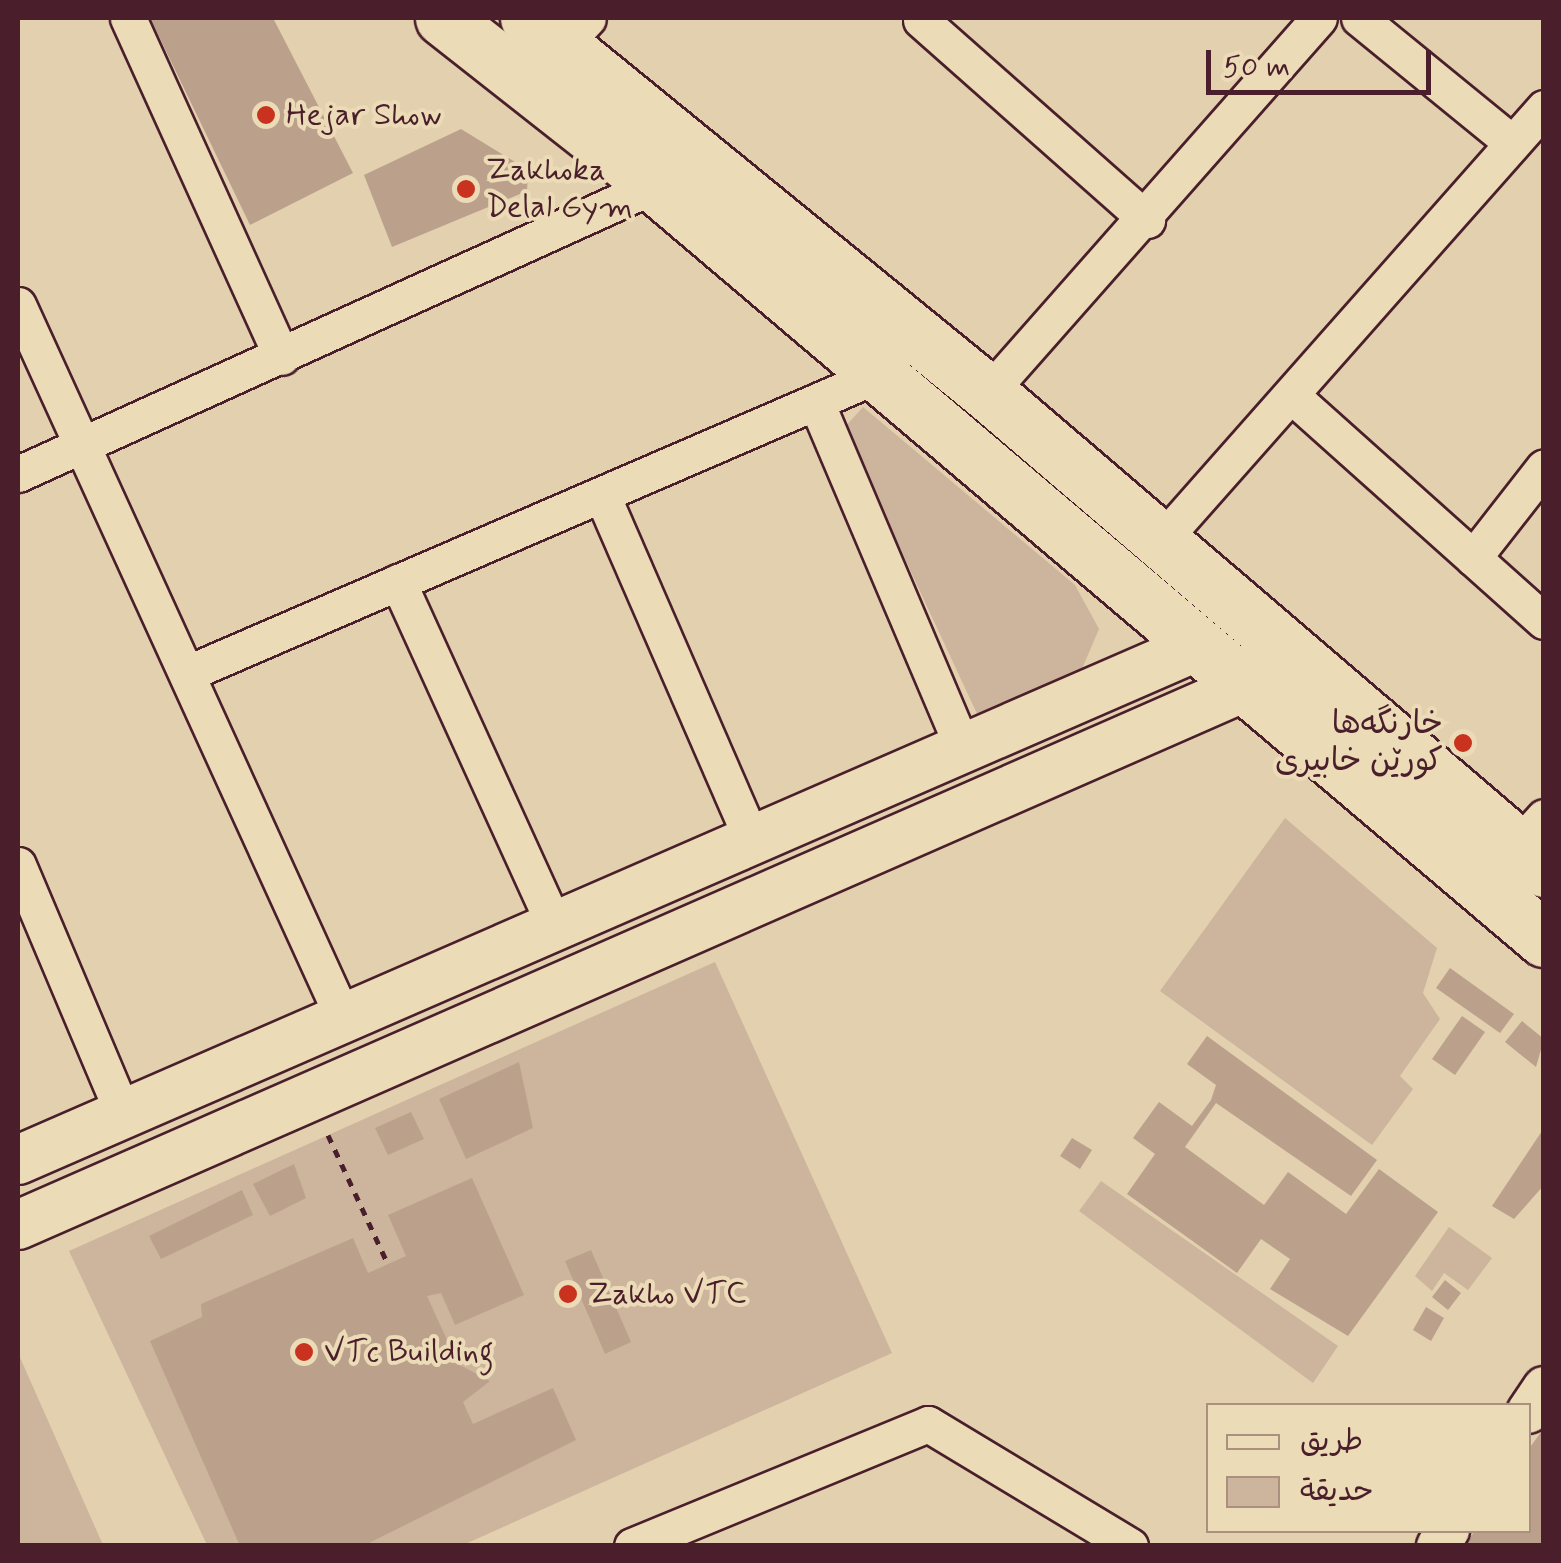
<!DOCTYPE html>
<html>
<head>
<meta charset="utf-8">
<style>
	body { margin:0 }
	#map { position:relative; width:1561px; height:1563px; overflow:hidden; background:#e2d0af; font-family:Mynerve,"Playpen Sans Arabic",sans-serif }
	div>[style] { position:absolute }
	.green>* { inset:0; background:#ccb59c }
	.building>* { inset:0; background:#bba18c }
	.path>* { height:5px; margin-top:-2.5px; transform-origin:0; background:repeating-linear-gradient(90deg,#4a1f2b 0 8px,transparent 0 16px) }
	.roads { filter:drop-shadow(2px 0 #4a1f2b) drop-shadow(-2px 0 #4a1f2b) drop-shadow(0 2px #4a1f2b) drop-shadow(0 -2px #4a1f2b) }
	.minor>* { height:35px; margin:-17.5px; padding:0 17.5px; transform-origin:17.5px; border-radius:17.5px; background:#ecdbb7 }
	.tertiary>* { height:42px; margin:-21px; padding:0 21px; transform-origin:21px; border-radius:21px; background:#ecdbb7 }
	.secondary>* { height:48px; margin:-24px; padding:0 24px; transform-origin:24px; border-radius:24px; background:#ecdbb7 }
	.primary>* { height:55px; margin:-27.5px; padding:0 27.5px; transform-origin:27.5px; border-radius:27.5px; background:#ecdbb7 }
	.dots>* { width:28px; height:28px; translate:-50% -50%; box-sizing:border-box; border:5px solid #ecdbb7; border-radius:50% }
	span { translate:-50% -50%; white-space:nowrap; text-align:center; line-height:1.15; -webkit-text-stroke:8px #ecdbb7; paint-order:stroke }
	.poi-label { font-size:32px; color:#4a1f2b }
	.left { translate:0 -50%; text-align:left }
	.right { translate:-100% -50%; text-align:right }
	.frame { position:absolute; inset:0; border:20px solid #4a1f2b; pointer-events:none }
	.legend { position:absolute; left:1206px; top:1403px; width:325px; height:130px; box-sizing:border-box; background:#ecdbb7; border:2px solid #ab907f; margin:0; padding:12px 18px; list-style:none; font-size:30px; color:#4a1f2b }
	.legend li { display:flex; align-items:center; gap:20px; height:50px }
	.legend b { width:50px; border:2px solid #ab907f }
	.scale { position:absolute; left:1206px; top:50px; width:225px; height:45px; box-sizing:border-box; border:5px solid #4a1f2b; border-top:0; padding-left:12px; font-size:30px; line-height:35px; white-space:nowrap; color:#4a1f2b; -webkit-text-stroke:8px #ecdbb7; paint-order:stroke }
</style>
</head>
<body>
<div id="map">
	<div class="green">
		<i style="clip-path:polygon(863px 407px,1075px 585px,1099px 629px,1075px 685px,979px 718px,844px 428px)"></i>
		<i style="clip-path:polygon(1285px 818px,1437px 948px,1423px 993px,1440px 1019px,1400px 1076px,1413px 1089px,1372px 1145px,1160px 991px)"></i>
		<i style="clip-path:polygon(715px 962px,892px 1353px,463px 1545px,207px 1545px,69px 1251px)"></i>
		<i style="clip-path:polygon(1101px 1181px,1338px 1346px,1313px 1383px,1079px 1211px)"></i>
		<i style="clip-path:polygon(1449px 1227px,1492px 1258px,1468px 1290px,1444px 1273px,1432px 1291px,1415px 1276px)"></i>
		<i style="clip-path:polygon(18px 1353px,103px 1545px,18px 1545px)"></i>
	</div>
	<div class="building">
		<i style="clip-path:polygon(150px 18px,273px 18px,353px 173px,250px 225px)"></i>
		<i style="clip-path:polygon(461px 129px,528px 170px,527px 191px,392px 247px,364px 175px)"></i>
		<i style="clip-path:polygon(1450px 968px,1514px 1014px,1500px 1033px,1436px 988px)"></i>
		<i style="clip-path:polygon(1462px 1016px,1485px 1032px,1455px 1075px,1432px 1059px)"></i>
		<i style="clip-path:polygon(1522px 1021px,1544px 1039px,1536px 1067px,1505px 1042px)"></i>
		<i style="clip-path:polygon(1207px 1036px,1377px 1160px,1351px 1196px,1216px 1103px,1185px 1147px,1264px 1205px,1288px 1172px,1346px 1214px,1379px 1169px,1438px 1212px,1348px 1336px,1270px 1289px,1290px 1259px,1261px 1239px,1237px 1273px,1127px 1194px,1155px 1154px,1133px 1138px,1159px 1102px,1192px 1126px,1211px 1100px,1216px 1085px,1187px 1064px)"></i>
		<i style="clip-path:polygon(519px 1062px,533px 1128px,466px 1159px,439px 1099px)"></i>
		<i style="clip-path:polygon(411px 1112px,424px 1139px,388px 1155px,375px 1128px)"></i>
		<i style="clip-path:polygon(1544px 1128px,1544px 1185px,1514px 1219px,1492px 1206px)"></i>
		<i style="clip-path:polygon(1072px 1138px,1092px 1150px,1080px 1169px,1060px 1156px)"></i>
		<i style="clip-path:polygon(294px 1164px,306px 1198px,270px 1216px,253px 1184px)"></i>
		<i style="clip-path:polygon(472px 1178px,524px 1295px,455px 1325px,441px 1293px,427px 1296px,458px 1364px,490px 1381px,463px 1402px,473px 1424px,553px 1388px,576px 1440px,363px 1546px,240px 1546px,150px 1341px,202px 1317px,201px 1304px,353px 1238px,368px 1273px,406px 1256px,388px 1215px)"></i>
		<i style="clip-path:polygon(242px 1190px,253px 1215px,161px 1259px,149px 1236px)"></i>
		<i style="clip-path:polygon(591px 1250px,631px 1342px,605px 1354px,565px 1261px)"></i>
		<i style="clip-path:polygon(1445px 1280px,1461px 1293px,1448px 1310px,1432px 1297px)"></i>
		<i style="clip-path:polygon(1426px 1307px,1444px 1318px,1431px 1341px,1413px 1330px)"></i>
		<i style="clip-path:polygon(1544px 1428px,1544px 1546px,1465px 1546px,1475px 1530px,1528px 1530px,1528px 1450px)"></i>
	</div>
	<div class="path">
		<i style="left:328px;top:1135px;width:142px;rotate:65.1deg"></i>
	</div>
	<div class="roads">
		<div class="minor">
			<i style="left:128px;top:18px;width:372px;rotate:65.6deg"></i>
			<i style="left:1359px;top:18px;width:198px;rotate:39.2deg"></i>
			<i style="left:921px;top:20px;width:302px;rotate:41.5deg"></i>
			<i style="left:564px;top:44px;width:35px;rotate:-47deg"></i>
			<i style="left:18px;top:305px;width:788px;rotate:65.48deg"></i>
			<i style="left:988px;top:393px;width:500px;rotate:-48.57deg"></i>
			<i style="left:1291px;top:395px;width:339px;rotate:41.8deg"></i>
			<i style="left:816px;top:402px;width:379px;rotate:67deg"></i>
			<i style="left:18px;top:474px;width:699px;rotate:-24.4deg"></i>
			<i style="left:602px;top:495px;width:379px;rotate:66.5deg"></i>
			<i style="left:1161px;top:541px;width:578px;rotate:-48.51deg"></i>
			<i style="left:1473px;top:558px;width:115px;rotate:-52deg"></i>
			<i style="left:398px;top:582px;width:381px;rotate:65.5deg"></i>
			<i style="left:188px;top:673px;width:754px;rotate:-23.37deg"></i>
			<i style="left:1517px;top:847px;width:40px;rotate:-48deg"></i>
			<i style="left:18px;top:865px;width:272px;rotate:67.1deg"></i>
			<i style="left:632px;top:1546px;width:320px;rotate:-22.4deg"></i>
			<i style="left:928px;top:1424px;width:236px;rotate:31.1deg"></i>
		</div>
		<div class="tertiary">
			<i style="left:1528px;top:1412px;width:29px;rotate:-56deg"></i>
			<i style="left:1438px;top:1546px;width:19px;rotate:-58deg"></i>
		</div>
		<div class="secondary">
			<i style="left:18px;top:1160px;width:1285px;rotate:-23.53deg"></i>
			<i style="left:18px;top:1225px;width:1340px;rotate:-23.68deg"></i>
		</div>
		<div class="primary">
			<i style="left:443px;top:18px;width:270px;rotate:38.2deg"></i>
			<i style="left:655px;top:185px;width:1166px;rotate:40.3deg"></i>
			<i style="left:528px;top:18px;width:593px;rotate:39.19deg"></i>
			<i style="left:988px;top:393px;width:732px;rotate:40.57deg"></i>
		</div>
	</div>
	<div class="dots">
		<i style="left:266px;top:115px;background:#c8321e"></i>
		<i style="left:466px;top:189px;background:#c8321e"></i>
		<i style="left:1463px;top:743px;background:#c8321e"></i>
		<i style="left:568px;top:1294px;background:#c8321e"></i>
		<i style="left:304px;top:1352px;background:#c8321e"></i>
	</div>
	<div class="poi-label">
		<span class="left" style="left:286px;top:115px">Hejar Show</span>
		<span class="left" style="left:486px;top:189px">Zakhoka<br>Delal Gym</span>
		<span class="right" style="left:1443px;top:743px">خارنگه‌ها<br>كورێن خابيرى</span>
		<span class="left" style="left:588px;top:1294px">Zakho VTC</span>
		<span class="left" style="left:324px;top:1352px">VTc Building</span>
	</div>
	<div class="frame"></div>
	<ul class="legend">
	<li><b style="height:12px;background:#ecdbb7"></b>طريق</li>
	<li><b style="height:28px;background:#ccb59c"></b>حديقة</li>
	</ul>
	<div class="scale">50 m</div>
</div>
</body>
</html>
